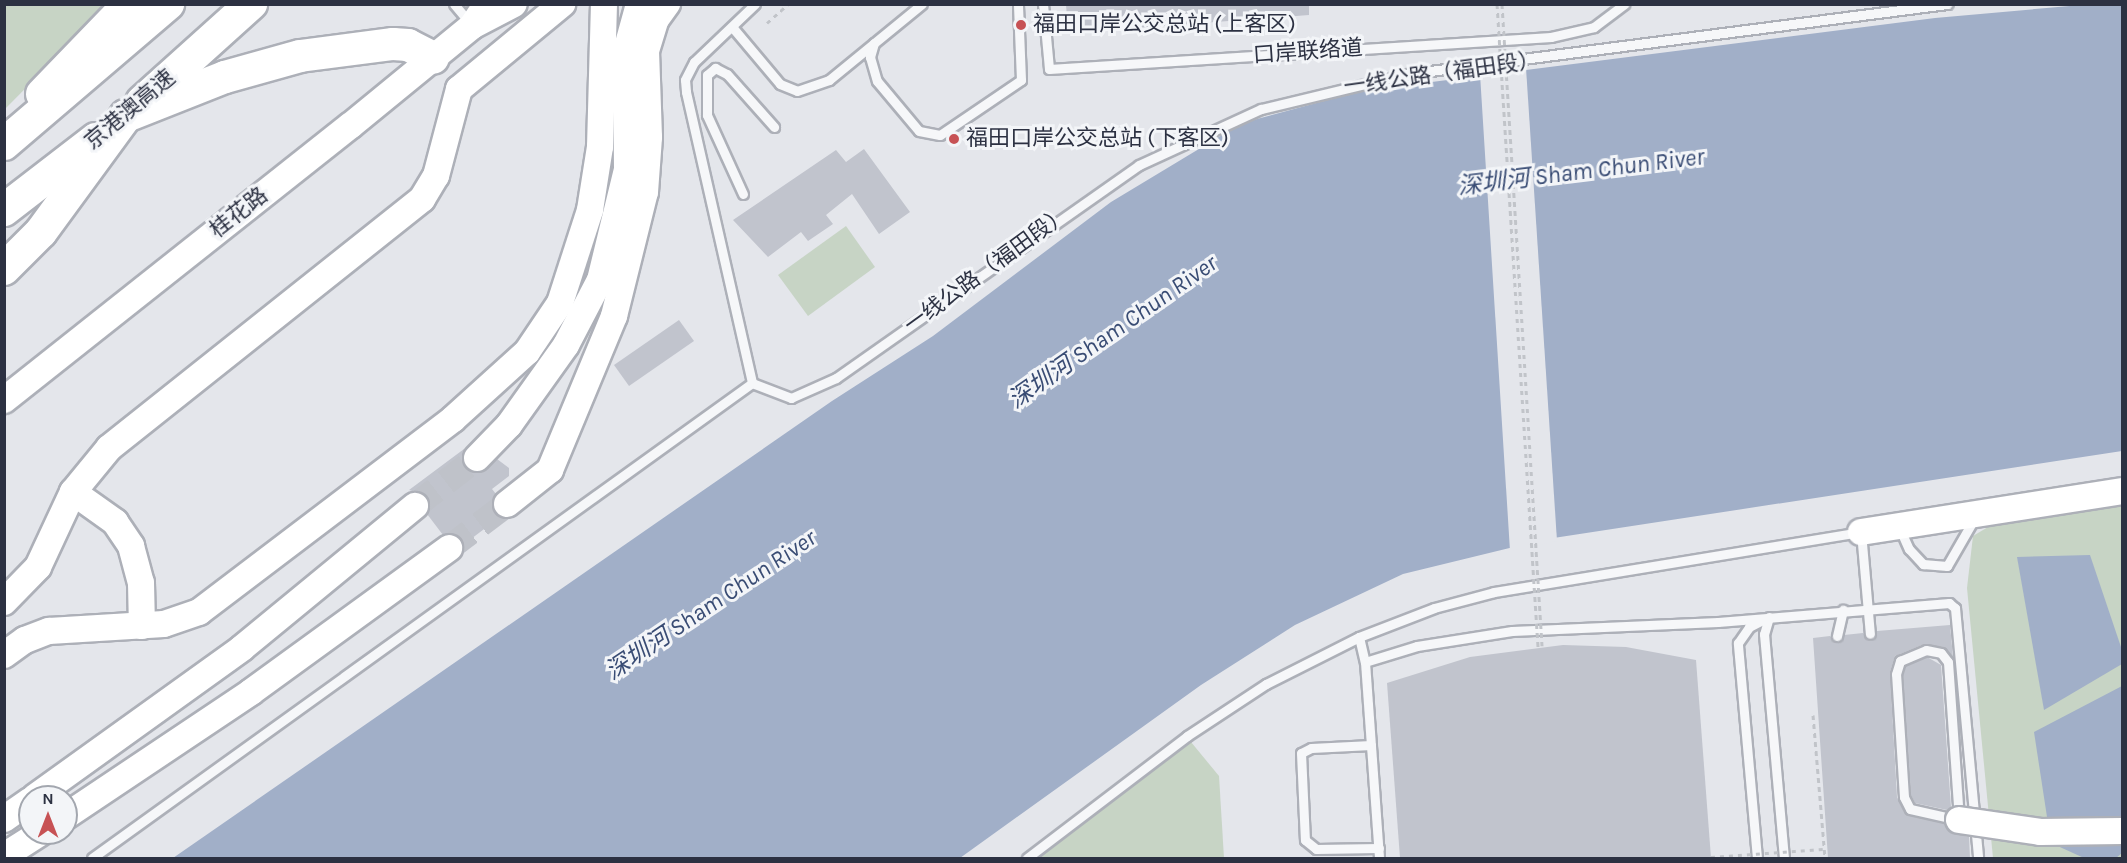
<!DOCTYPE html>
<html>
<head>
<meta charset="utf-8">
<style>
	body { margin:0 }
	#map { position:relative; width:2127px; height:863px; overflow:hidden; background:#e4e6eb; font-family:Karla,"Noto Sans SC",sans-serif }
	div>[style] { position:absolute }
	.green>* { inset:0; background:#c7d4c5 }
	.water>* { inset:0; background:#a1afc8 }
	.pier>* { inset:0; background:#e4e6eb }
	.building>* { inset:0; background:#c1c4cd }
	.secondary-tunnel>* { height:26px; margin-top:-13px; transform-origin:0; background:repeating-linear-gradient(90deg,#bfc2c9 0 26px,transparent 0 39px) }
	.path>* { height:3px; margin-top:-1.5px; transform-origin:0; background:repeating-linear-gradient(90deg,#c1c4c9 0 4.5px,transparent 0 9px) }
	.roads { filter:drop-shadow(2px 0 #adb0b8) drop-shadow(-2px 0 #adb0b8) drop-shadow(0 2px #adb0b8) drop-shadow(0 -2px #adb0b8) }
	.lane>* { height:9px; margin:-4.5px; padding:0 4.5px; transform-origin:4.5px; border-radius:4.5px; background:#f6f7f9 }
	.secondary>* { height:26px; margin:-13px; padding:0 13px; transform-origin:13px; border-radius:13px; background:#fff }
	.highway>* { height:32px; margin:-16px; padding:0 16px; transform-origin:16px; border-radius:16px; background:#fff }
	.path-bridge>* { height:3px; margin-top:-1.5px; transform-origin:0; background:repeating-linear-gradient(90deg,#c1c4c9 0 4.5px,transparent 0 9px) }
	.bridges { filter:drop-shadow(2px 0 #adb0b8) drop-shadow(-2px 0 #adb0b8) drop-shadow(0 2px #adb0b8) drop-shadow(0 -2px #adb0b8) }
	.secondary-bridge>* { height:26px; margin:-13px; padding:0 13px; transform-origin:13px; border-radius:13px; background:#fff }
	.dots>* { width:16px; height:16px; translate:-50% -50%; box-sizing:border-box; border:3px solid #f3f5f8; border-radius:50% }
	span { translate:-50% -50%; white-space:nowrap; text-align:center; line-height:1.15; -webkit-text-stroke:6px #f3f5f8; paint-order:stroke }
	.poi-label { font-size:22px; color:#2c3142 }
	.left { translate:0 -50%; text-align:left }
	.street-label { font-size:22px; color:#2c3142 }
	.water-label { font-size:24px; color:#394c74; font-style:italic }
	.frame { position:absolute; inset:0; border:6px solid #2c3142; pointer-events:none }
	.north { position:absolute; left:18px; top:785px; width:60px; height:60px; box-sizing:border-box; background:#f3f5f8; border:2px solid #a3a7af; border-radius:50%; rotate:0deg; font-size:16px; font-weight:700; line-height:24px; text-align:center; color:#2c3142 }
	.north::after { content:''; display:block; margin:auto; width:21px; height:27px; background:#c75255; clip-path:polygon(50% 0,100% 100%,50% 72%,0 100%) }
</style>
</head>
<body>
<div id="map">
	<div class="green">
		<i style="clip-path:polygon(5px 5px,108px 5px,5px 109px)"></i>
		<i style="clip-path:polygon(846px 226px,875px 267px,808px 316px,778px 275px)"></i>
		<i style="clip-path:polygon(2122px 500px,2122px 858px,1993px 858px,1967px 588px,1973px 536px,2003px 518px)"></i>
		<i style="clip-path:polygon(1191px 742px,1219px 776px,1224px 858px,1020px 858px)"></i>
	</div>
	<div class="water">
		<i style="clip-path:polygon(2081px 5px,2122px 5px,2122px 451px,1547px 539px,1403px 574px,1295px 625px,1201px 685px,960px 858px,173px 858px,832px 401px,933px 336px,1111px 202px,1242px 123px,1361px 91px,1935px 18px)"></i>
		<i style="clip-path:polygon(2090px 555px,2122px 650px,2122px 664px,2044px 710px,2017px 557px)"></i>
		<i style="clip-path:polygon(2122px 686px,2122px 853px,2116px 858px,2084px 858px,2051px 843px,2034px 732px)"></i>
	</div>
	<div class="pier">
		<i style="clip-path:polygon(1526px 68px,1557px 541px,1510px 551px,1480px 74px)"></i>
	</div>
	<div class="building">
		<i style="clip-path:polygon(1066px 4px,1309px 4px,1309px 15px,1068px 33px)"></i>
		<i style="clip-path:polygon(864px 149px,910px 212px,879px 234px,852px 194px,826px 215px,833px 224px,808px 241px,801px 232px,768px 257px,733px 220px,836px 150px,846px 162px)"></i>
		<i style="clip-path:polygon(679px 320px,694px 341px,629px 386px,614px 365px)"></i>
		<i style="clip-path:polygon(464px 449px,467px 469px,482px 472px,497px 459px,509px 468px,509px 476px,492px 489px,496px 494px,492px 507px,500px 517px,463px 545px,456px 535px,443px 535px,427px 514px,426px 496px,409px 490px)"></i>
		<i style="clip-path:polygon(1950px 625px,1953px 657px,1943px 647px,1924px 644px,1895px 656px,1890px 672px,1897px 797px,1906px 815px,1945px 824px,1950px 832px,1969px 837px,1970px 858px,1828px 858px,1813px 638px,1830px 636px,1838px 643px,1844px 635px,1863px 633px,1871px 641px,1877px 631px)"></i>
		<i style="clip-path:polygon(1563px 645px,1626px 647px,1696px 660px,1711px 858px,1400px 858px,1387px 683px,1470px 657px)"></i>
		<i style="clip-path:polygon(1927px 657px,1941px 665px,1951px 808px,1947px 810px,1915px 803px,1911px 795px,1903px 675px,1906px 666px)"></i>
	</div>
	<div class="secondary-tunnel">
		<i style="left:415px;top:506px;width:78px;rotate:-37.7deg"></i>
		<i style="left:449px;top:548px;width:73px;rotate:-37.2deg"></i>
	</div>
	<div class="path">
		<i style="left:767px;top:23px;width:28px;rotate:-42deg"></i>
		<i style="left:1813px;top:715px;width:144px;rotate:85.2deg"></i>
	</div>
	<div class="roads">
		<div class="lane">
			<i style="left:454px;top:4px;width:26px;rotate:50deg"></i>
			<i style="left:755px;top:4px;width:84px;rotate:136.4deg"></i>
			<i style="left:694px;top:62px;width:20px;rotate:117deg"></i>
			<i style="left:685px;top:80px;width:12px;rotate:85deg"></i>
			<i style="left:686px;top:92px;width:298px;rotate:77.2deg"></i>
			<i style="left:752px;top:383px;width:42px;rotate:21deg"></i>
			<i style="left:791px;top:398px;width:49px;rotate:-24deg"></i>
			<i style="left:836px;top:378px;width:370px;rotate:-35.1deg"></i>
			<i style="left:1139px;top:165px;width:134px;rotate:-24.7deg"></i>
			<i style="left:1261px;top:109px;width:150px;rotate:-13.5deg"></i>
			<i style="left:1407px;top:74px;width:545px;rotate:-7.39deg"></i>
			<i style="left:1043px;top:4px;width:65px;rotate:84.7deg"></i>
			<i style="left:1049px;top:69px;width:503px;rotate:-3.65deg"></i>
			<i style="left:1551px;top:37px;width:44px;rotate:-13.1deg"></i>
			<i style="left:1594px;top:27px;width:38px;rotate:-37deg"></i>
			<i style="left:733px;top:28px;width:73px;rotate:50deg"></i>
			<i style="left:780px;top:84px;width:18px;rotate:22deg"></i>
			<i style="left:797px;top:91px;width:34px;rotate:-19deg"></i>
			<i style="left:829px;top:80px;width:120px;rotate:-39.3deg"></i>
			<i style="left:874px;top:43px;width:15px;rotate:106deg"></i>
			<i style="left:870px;top:57px;width:25px;rotate:74deg"></i>
			<i style="left:877px;top:81px;width:65px;rotate:50deg"></i>
			<i style="left:919px;top:131px;width:21px;rotate:11deg"></i>
			<i style="left:940px;top:135px;width:98px;rotate:-34.2deg"></i>
			<i style="left:1021px;top:80px;width:76px;rotate:-92.3deg"></i>
			<i style="left:743px;top:194px;width:87px;rotate:-114.5deg"></i>
			<i style="left:707px;top:115px;width:40px;rotate:-90deg"></i>
			<i style="left:707px;top:75px;width:11px;rotate:-41deg"></i>
			<i style="left:715px;top:68px;width:13px;rotate:27deg"></i>
			<i style="left:727px;top:74px;width:71px;rotate:48.4deg"></i>
			<i style="left:1899px;top:527px;width:24px;rotate:66deg"></i>
			<i style="left:1909px;top:549px;width:21px;rotate:47deg"></i>
			<i style="left:1923px;top:564px;width:24px;rotate:5deg"></i>
			<i style="left:1947px;top:566px;width:54px;rotate:-60.1deg"></i>
			<i style="left:1769px;top:617px;width:18px;rotate:106deg"></i>
			<i style="left:1764px;top:634px;width:225px;rotate:84.9deg"></i>
			<i style="left:1837px;top:636px;width:27px;rotate:-77deg"></i>
			<i style="left:1359px;top:637px;width:26px;rotate:77deg"></i>
			<i style="left:1365px;top:662px;width:54px;rotate:-17.1deg"></i>
			<i style="left:1417px;top:646px;width:96px;rotate:-9deg"></i>
			<i style="left:1512px;top:631px;width:206px;rotate:-2.5deg"></i>
			<i style="left:1718px;top:622px;width:232px;rotate:-4.7deg"></i>
			<i style="left:1949px;top:603px;width:8px;rotate:40deg"></i>
			<i style="left:1955px;top:608px;width:251px;rotate:84.7deg"></i>
			<i style="left:1926px;top:650px;width:15px;rotate:11deg"></i>
			<i style="left:1941px;top:653px;width:11px;rotate:52deg"></i>
			<i style="left:1948px;top:662px;width:158px;rotate:86deg"></i>
			<i style="left:1959px;top:820px;width:50px;rotate:-167.3deg"></i>
			<i style="left:1910px;top:809px;width:13px;rotate:-117deg"></i>
			<i style="left:1904px;top:797px;width:123px;rotate:-93.7deg"></i>
			<i style="left:1896px;top:674px;width:14px;rotate:-73deg"></i>
			<i style="left:1900px;top:661px;width:28px;rotate:-23deg"></i>
			<i style="left:1365px;top:662px;width:196px;rotate:85.9deg"></i>
			<i style="left:1371px;top:745px;width:60px;rotate:177.1deg"></i>
			<i style="left:1311px;top:748px;width:11px;rotate:153deg"></i>
			<i style="left:1301px;top:753px;width:87px;rotate:87.4deg"></i>
			<i style="left:1305px;top:840px;width:14px;rotate:39deg"></i>
			<i style="left:1316px;top:849px;width:63px;rotate:-0.9deg"></i>
			<i style="left:92px;top:858px;width:813px;rotate:-35.74deg"></i>
			<i style="left:1027px;top:858px;width:201px;rotate:-37.3deg"></i>
			<i style="left:1187px;top:736px;width:95px;rotate:-33.4deg"></i>
			<i style="left:1266px;top:684px;width:104px;rotate:-26.8deg"></i>
			<i style="left:1359px;top:637px;width:80px;rotate:-21.1deg"></i>
			<i style="left:1434px;top:608px;width:62px;rotate:-14.9deg"></i>
			<i style="left:1494px;top:592px;width:372px;rotate:-9.3deg"></i>
			<i style="left:1861px;top:532px;width:102px;rotate:85deg"></i>
			<i style="left:1757px;top:858px;width:216px;rotate:-95.1deg"></i>
			<i style="left:1738px;top:643px;width:19px;rotate:-55deg"></i>
			<i style="left:1749px;top:627px;width:13px;rotate:-27deg"></i>
		</div>
		<div class="secondary">
			<i style="left:472px;top:26px;width:47px;rotate:-27.6deg"></i>
			<i style="left:4px;top:400px;width:441px;rotate:-38.4deg"></i>
			<i style="left:350px;top:126px;width:158px;rotate:-39.3deg"></i>
			<i style="left:472px;top:26px;width:27px;rotate:-56deg"></i>
			<i style="left:477px;top:458px;width:46px;rotate:-45.9deg"></i>
			<i style="left:509px;top:425px;width:98px;rotate:-54.5deg"></i>
			<i style="left:566px;top:345px;width:73px;rotate:-62.4deg"></i>
			<i style="left:600px;top:280px;width:114px;rotate:-76.3deg"></i>
			<i style="left:627px;top:169px;width:118px;rotate:-90.5deg"></i>
			<i style="left:626px;top:51px;width:49px;rotate:-74.5deg"></i>
			<i style="left:73px;top:492px;width:52px;rotate:35.5deg"></i>
			<i style="left:115px;top:522px;width:29px;rotate:56deg"></i>
			<i style="left:131px;top:546px;width:38px;rotate:75deg"></i>
			<i style="left:141px;top:583px;width:43px;rotate:88.7deg"></i>
			<i style="left:507px;top:504px;width:55px;rotate:-38.3deg"></i>
			<i style="left:550px;top:470px;width:167px;rotate:-67.4deg"></i>
			<i style="left:614px;top:316px;width:128px;rotate:-76deg"></i>
			<i style="left:645px;top:192px;width:55px;rotate:-85.8deg"></i>
			<i style="left:649px;top:137px;width:86px;rotate:-92deg"></i>
			<i style="left:646px;top:51px;width:34px;rotate:-73deg"></i>
			<i style="left:656px;top:19px;width:19px;rotate:-54deg"></i>
			<i style="left:1861px;top:532px;width:264px;rotate:-8.9deg"></i>
			<i style="left:4px;top:602px;width:49px;rotate:-45.8deg"></i>
			<i style="left:38px;top:567px;width:83px;rotate:-65deg"></i>
			<i style="left:73px;top:492px;width:57px;rotate:-50.7deg"></i>
			<i style="left:109px;top:448px;width:400px;rotate:-38.5deg"></i>
			<i style="left:422px;top:199px;width:27px;rotate:-59deg"></i>
			<i style="left:436px;top:176px;width:90px;rotate:-75.2deg"></i>
			<i style="left:459px;top:89px;width:134px;rotate:-39.5deg"></i>
			<i style="left:4px;top:655px;width:26px;rotate:-36deg"></i>
			<i style="left:25px;top:640px;width:26px;rotate:-21deg"></i>
			<i style="left:49px;top:631px;width:115px;rotate:-3.5deg"></i>
			<i style="left:164px;top:624px;width:37px;rotate:-19deg"></i>
			<i style="left:199px;top:612px;width:319px;rotate:-37.2deg"></i>
			<i style="left:453px;top:419px;width:100px;rotate:-42.2deg"></i>
			<i style="left:527px;top:352px;width:59px;rotate:-56deg"></i>
			<i style="left:560px;top:303px;width:98px;rotate:-72.1deg"></i>
			<i style="left:590px;top:210px;width:64px;rotate:-81deg"></i>
			<i style="left:600px;top:147px;width:143px;rotate:-88.4deg"></i>
			<i style="left:35px;top:797px;width:255px;rotate:-35.7deg"></i>
			<i style="left:242px;top:648px;width:224px;rotate:-39.4deg"></i>
			<i style="left:66px;top:816px;width:223px;rotate:-33.8deg"></i>
			<i style="left:251px;top:692px;width:245px;rotate:-36deg"></i>
			<i style="left:4px;top:819px;width:32px;rotate:-35deg"></i>
			<i style="left:4px;top:856px;width:43px;rotate:-32.6deg"></i>
		</div>
		<div class="highway">
			<i style="left:42px;top:94px;width:125px;rotate:-46deg"></i>
			<i style="left:142px;top:102px;width:147px;rotate:-42deg"></i>
			<i style="left:4px;top:144px;width:216px;rotate:-40.5deg"></i>
			<i style="left:4px;top:210px;width:116px;rotate:-37.7deg"></i>
			<i style="left:4px;top:269px;width:52px;rotate:-45deg"></i>
			<i style="left:41px;top:232px;width:144px;rotate:-53.8deg"></i>
			<i style="left:126px;top:116px;width:106px;rotate:-21.5deg"></i>
			<i style="left:225px;top:77px;width:78px;rotate:-15.6deg"></i>
			<i style="left:300px;top:56px;width:94px;rotate:-7.4deg"></i>
			<i style="left:393px;top:44px;width:15px;rotate:4deg"></i>
			<i style="left:408px;top:45px;width:28px;rotate:27deg"></i>
		</div>
	</div>
	<div class="path-bridge">
		<i style="left:1497px;top:4px;width:644px;rotate:86.35deg"></i>
		<i style="left:1502px;top:4px;width:643px;rotate:86.43deg"></i>
		<i style="left:1711px;top:857px;width:112px;rotate:-4.1deg"></i>
	</div>
	<div class="bridges">
		<div class="secondary-bridge">
			<i style="left:1959px;top:820px;width:82px;rotate:8.4deg"></i>
			<i style="left:2040px;top:832px;width:82px;rotate:-0.7deg"></i>
		</div>
	</div>
	<div class="dots">
		<i style="left:1021px;top:25px;background:#c75255"></i>
		<i style="left:954px;top:139px;background:#c75255"></i>
	</div>
	<div class="poi-label">
		<span class="left" style="left:1033px;top:25px">福田口岸公交总站 (上客区)</span>
		<span class="left" style="left:966px;top:139px">福田口岸公交总站 (下客区)</span>
	</div>
	<div class="street-label">
		<span style="left:1308px;top:52px;rotate:-4deg">口岸联络道</span>
		<span style="left:1442px;top:74px;rotate:-8deg">一线公路（福田段）</span>
		<span style="left:130px;top:110px;rotate:-40deg">京港澳高速</span>
		<span style="left:239px;top:213px;rotate:-38deg">桂花路</span>
		<span style="left:987px;top:270px;rotate:-36deg">一线公路（福田段）</span>
	</div>
	<div class="water-label">
		<span style="left:1581px;top:172px;rotate:-7deg">深圳河 Sham Chun River</span>
		<span style="left:1113px;top:332px;rotate:-35deg">深圳河 Sham Chun River</span>
		<span style="left:711px;top:605px;rotate:-34deg">深圳河 Sham Chun River</span>
	</div>
	<div class="frame"></div>
	<div class="north">N</div>
</div>
</body>
</html>
